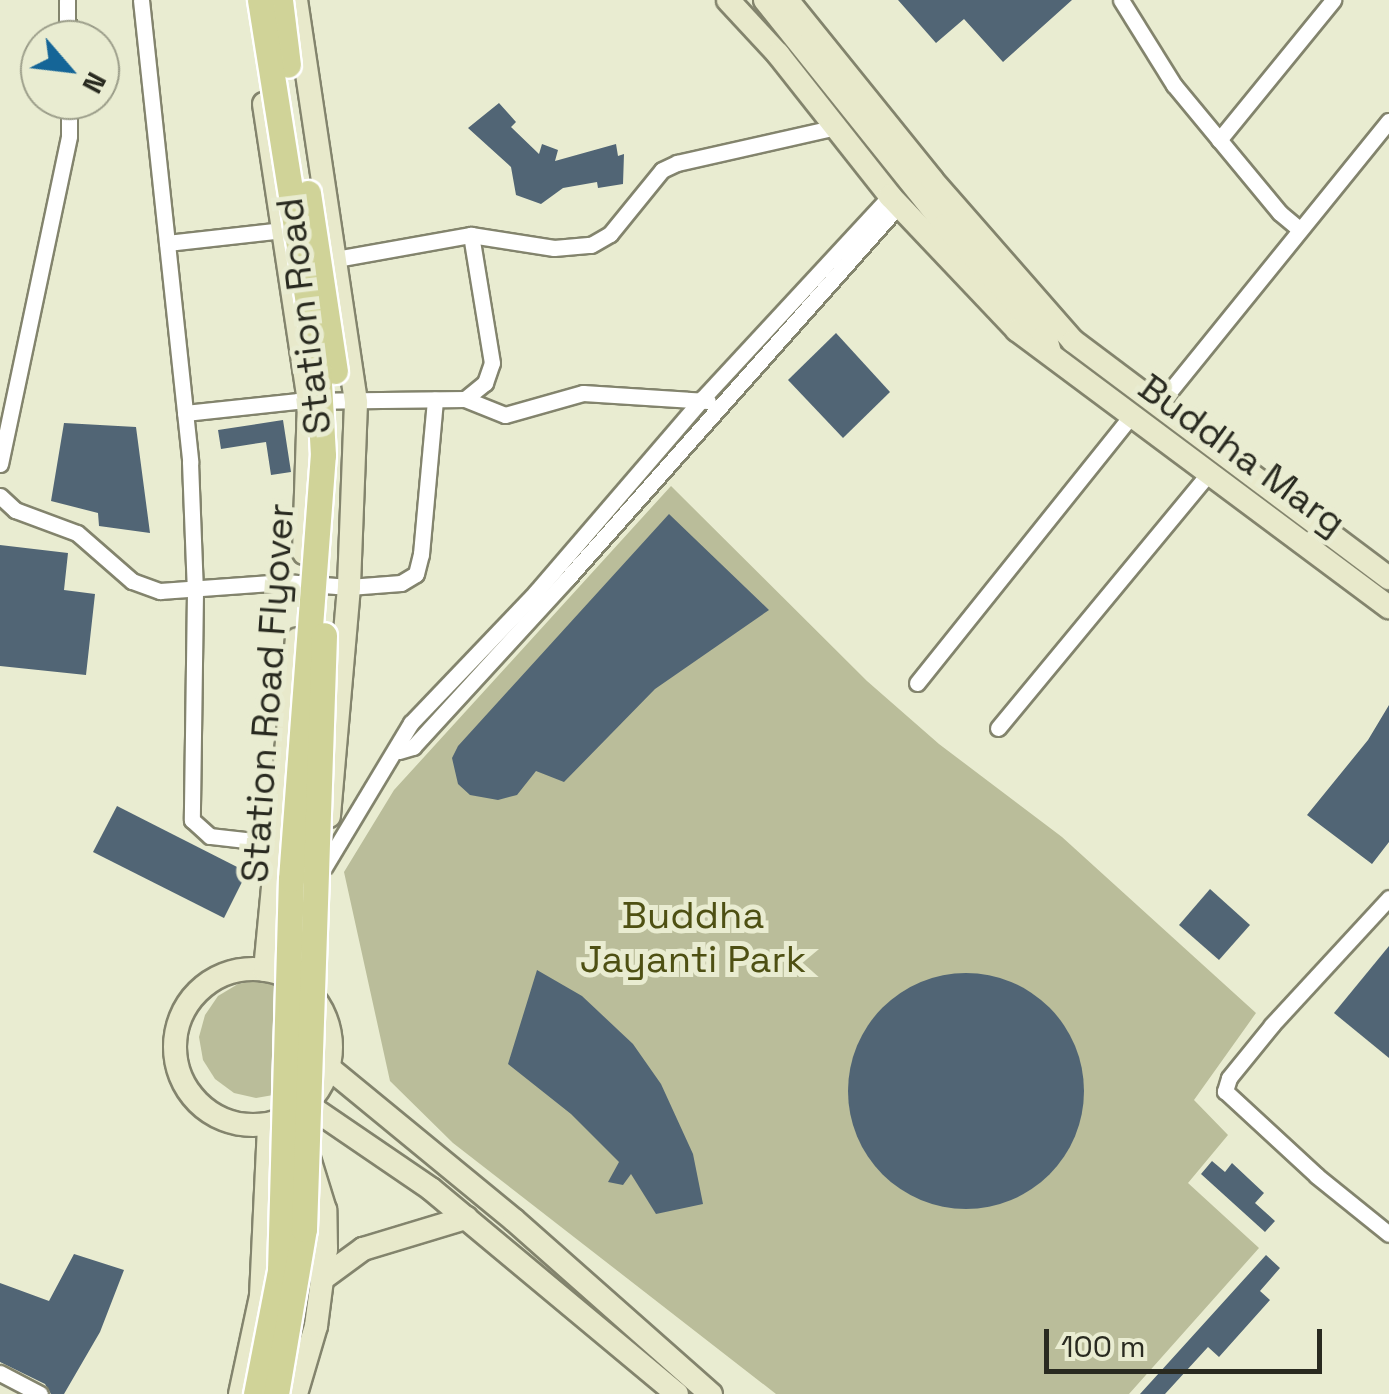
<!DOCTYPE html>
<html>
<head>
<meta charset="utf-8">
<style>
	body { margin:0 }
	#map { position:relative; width:1389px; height:1394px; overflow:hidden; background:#e9ecd1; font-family:"Space Grotesk",sans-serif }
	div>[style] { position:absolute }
	.green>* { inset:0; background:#babd9a }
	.building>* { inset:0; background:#516575 }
	.round { border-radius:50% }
	.roads { filter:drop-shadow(2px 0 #83846d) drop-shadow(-2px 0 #83846d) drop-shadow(0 2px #83846d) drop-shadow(0 -2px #83846d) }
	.minor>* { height:15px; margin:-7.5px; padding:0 7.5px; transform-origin:7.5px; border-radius:7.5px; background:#fff }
	.secondary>* { height:22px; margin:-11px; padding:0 11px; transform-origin:11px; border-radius:11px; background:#e8e9cb }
	.secondary>.ring { margin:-11px; padding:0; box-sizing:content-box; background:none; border:22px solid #e8e9cb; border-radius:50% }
	.bridges { filter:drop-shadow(2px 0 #fff) drop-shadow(-2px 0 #fff) drop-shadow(0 2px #fff) drop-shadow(0 -2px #fff) }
	.primary-bridge>* { height:25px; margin:-12.5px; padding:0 12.5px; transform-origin:12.5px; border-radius:12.5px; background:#d0d398 }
	span { translate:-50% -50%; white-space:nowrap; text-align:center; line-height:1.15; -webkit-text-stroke:10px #e9ecd1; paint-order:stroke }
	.street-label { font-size:38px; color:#292a20 }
	.park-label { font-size:38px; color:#4e5013 }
	.north { position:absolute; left:20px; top:20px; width:100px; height:100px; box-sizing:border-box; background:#e9ecd1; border:2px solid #9c9e8a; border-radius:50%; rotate:118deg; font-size:28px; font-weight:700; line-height:40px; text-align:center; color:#292a20 }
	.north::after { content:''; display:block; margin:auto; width:35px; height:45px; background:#156597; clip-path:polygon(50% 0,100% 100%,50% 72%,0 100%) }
	.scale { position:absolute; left:1044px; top:1329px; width:278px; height:45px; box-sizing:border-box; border:5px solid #292a20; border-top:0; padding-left:12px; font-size:30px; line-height:35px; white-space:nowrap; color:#292a20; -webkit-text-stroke:8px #e9ecd1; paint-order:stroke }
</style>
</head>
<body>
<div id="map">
	<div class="green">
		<i style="clip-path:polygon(671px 486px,867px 681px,939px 744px,1062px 837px,1256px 1013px,1194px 1100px,1228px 1135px,1188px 1183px,1259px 1248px,1129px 1394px,776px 1394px,453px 1143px,390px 1081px,344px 872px,394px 790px)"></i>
		<i style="clip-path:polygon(260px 980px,283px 985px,279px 1094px,256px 1098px,234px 1093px,215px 1079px,203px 1060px,199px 1037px,205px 1015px,218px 996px,238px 984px)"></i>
	</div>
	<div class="building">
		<i style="clip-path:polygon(898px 0,1072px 0,1003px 62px,964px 19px,936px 43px)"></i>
		<i style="clip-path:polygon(499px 103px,516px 122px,511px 127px,539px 154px,542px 144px,558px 150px,555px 161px,616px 144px,618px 156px,624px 154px,623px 184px,598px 188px,597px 182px,563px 188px,541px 204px,516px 195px,511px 167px,468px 128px)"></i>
		<i style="clip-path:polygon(836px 333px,890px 392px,843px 438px,788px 380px)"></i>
		<i style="clip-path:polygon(283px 420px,291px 472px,271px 475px,266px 442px,221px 449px,218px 430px)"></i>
		<i style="clip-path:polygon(64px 423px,136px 427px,150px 533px,99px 526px,98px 513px,51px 501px)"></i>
		<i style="clip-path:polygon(669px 514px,769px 610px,655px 689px,564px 782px,536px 771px,517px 795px,498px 800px,470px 795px,458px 784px,452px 758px,458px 746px)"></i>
		<i style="clip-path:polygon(0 545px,68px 553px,64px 590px,95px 594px,86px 675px,0 666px)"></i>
		<i style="clip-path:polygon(1389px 705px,1389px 842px,1372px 864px,1307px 815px,1368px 740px)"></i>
		<i style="clip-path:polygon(117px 806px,247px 872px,224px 918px,93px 852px)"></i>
		<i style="clip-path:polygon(1210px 889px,1250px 925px,1219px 960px,1179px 925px)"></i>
		<i style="clip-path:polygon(1389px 946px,1389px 1058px,1334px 1013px)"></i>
		<i style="clip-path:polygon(537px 970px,582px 996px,633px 1044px,661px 1084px,693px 1154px,703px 1204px,656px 1214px,631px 1174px,623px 1185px,608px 1182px,619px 1162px,571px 1114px,508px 1064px)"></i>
		<i class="round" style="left:848px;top:973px;width:236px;height:236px"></i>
		<i style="clip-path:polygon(1212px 1161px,1225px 1172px,1232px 1163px,1264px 1193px,1255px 1203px,1275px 1221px,1265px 1232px,1201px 1174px)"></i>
		<i style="clip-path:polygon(74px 1254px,124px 1270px,100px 1332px,64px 1394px,51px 1394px,45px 1384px,0 1362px,0 1283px,49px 1301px)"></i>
		<i style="clip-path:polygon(1266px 1255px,1280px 1268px,1260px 1291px,1270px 1300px,1219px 1357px,1208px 1347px,1165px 1394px,1140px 1394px)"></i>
	</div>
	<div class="roads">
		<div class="minor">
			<i style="left:67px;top:0;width:40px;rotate:88.6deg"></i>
			<i style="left:141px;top:0;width:465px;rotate:83.9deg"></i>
			<i style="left:190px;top:462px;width:130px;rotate:87.8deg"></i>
			<i style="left:195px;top:592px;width:228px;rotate:90.8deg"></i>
			<i style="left:192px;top:820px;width:24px;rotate:42deg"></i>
			<i style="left:210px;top:836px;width:70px;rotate:6.5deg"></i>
			<i style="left:1121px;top:0;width:100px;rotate:58.1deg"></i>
			<i style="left:1174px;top:85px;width:166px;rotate:50.4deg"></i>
			<i style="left:1280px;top:213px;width:25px;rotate:40deg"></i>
			<i style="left:1219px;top:140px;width:181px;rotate:-50.8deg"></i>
			<i style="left:167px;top:243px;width:117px;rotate:-6.4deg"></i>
			<i style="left:336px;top:259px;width:137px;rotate:-10.1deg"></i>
			<i style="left:471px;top:235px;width:84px;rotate:8.9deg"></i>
			<i style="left:554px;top:248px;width:37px;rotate:-5deg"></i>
			<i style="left:591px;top:245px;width:22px;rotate:-30deg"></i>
			<i style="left:610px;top:234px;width:82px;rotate:-50.9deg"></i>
			<i style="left:662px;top:170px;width:17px;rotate:-25deg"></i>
			<i style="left:677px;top:163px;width:164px;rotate:-12.7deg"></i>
			<i style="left:465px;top:399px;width:26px;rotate:-39deg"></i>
			<i style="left:485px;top:383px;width:21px;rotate:-71deg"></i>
			<i style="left:492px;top:363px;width:130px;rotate:-99.3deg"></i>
			<i style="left:1157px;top:407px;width:368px;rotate:-51deg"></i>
			<i style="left:185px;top:413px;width:114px;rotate:-6.1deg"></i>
			<i style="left:298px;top:401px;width:167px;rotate:-0.7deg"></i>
			<i style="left:465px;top:399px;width:43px;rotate:21.8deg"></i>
			<i style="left:505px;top:415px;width:81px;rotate:-15.8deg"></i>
			<i style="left:583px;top:393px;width:125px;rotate:3.7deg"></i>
			<i style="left:0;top:464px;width:335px;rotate:-78.1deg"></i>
			<i style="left:69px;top:136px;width:36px;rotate:-90deg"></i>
			<i style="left:0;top:496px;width:21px;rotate:43deg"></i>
			<i style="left:15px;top:510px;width:66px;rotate:20.4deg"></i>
			<i style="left:77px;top:533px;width:73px;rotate:41.1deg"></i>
			<i style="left:132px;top:581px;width:30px;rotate:20deg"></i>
			<i style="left:160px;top:591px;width:125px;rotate:-4.1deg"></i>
			<i style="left:285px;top:582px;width:64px;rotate:4.5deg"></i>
			<i style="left:349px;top:587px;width:52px;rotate:-4.4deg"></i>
			<i style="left:401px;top:583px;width:17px;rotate:-31deg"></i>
			<i style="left:416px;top:574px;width:21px;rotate:-76deg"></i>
			<i style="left:421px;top:554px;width:155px;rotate:-84.8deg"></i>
			<i style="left:917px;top:683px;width:342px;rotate:-51.3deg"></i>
			<i style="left:998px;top:728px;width:332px;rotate:-50.4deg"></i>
			<i style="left:399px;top:751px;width:15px;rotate:-16deg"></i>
			<i style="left:413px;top:747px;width:228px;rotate:-47.5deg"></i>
			<i style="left:567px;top:579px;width:500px;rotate:-48.4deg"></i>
			<i style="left:325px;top:866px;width:167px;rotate:-59deg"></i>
			<i style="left:411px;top:723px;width:181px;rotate:-46.3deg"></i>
			<i style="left:536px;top:592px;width:255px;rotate:-49.3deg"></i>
			<i style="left:702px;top:399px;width:277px;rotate:-47.2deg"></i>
			<i style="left:1389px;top:898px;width:173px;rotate:132.7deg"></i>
			<i style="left:1272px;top:1025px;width:68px;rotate:129.1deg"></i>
			<i style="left:1229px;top:1078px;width:14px;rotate:107deg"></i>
			<i style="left:1225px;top:1091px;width:125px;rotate:42.7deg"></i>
			<i style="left:1317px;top:1176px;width:92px;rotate:38.9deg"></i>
			<i style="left:0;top:1373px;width:45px;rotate:27.7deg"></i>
		</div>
		<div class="secondary">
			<i style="left:296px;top:0;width:407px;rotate:81.5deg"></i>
			<i style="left:356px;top:403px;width:184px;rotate:92.2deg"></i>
			<i style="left:349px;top:587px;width:230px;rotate:95deg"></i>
			<i style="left:728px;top:0;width:74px;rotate:47.2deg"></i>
			<i style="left:778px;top:54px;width:181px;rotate:51.7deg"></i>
			<i style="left:890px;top:196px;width:185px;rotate:46.5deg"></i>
			<i style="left:1017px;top:330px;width:464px;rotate:36.7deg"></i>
			<i style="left:765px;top:0;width:288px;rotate:51.3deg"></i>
			<i style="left:945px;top:225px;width:149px;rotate:47.7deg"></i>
			<i style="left:1045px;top:335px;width:18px;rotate:74deg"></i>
			<i style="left:787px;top:0;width:231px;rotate:51.1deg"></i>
			<i style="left:932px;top:180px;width:214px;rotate:48.8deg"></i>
			<i style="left:1073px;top:341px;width:395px;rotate:36.9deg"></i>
			<i style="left:264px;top:104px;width:301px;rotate:81.4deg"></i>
			<i style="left:309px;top:402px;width:151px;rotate:91.9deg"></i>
			<i class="ring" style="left:175px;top:969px;width:134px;height:134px"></i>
			<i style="left:265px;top:970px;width:332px;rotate:-84.5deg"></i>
			<i style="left:329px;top:1068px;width:239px;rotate:39.4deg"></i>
			<i style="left:514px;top:1220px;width:263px;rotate:41.5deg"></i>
			<i style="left:308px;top:1105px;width:149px;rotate:34.3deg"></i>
			<i style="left:431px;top:1189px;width:320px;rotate:39.8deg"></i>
			<i style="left:322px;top:1279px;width:51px;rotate:-36.2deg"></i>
			<i style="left:363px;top:1249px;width:108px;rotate:-16.8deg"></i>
			<i style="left:240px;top:1394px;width:100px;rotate:-77.9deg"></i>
			<i style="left:261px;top:1296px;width:172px;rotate:-87.3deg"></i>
			<i style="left:296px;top:1394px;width:71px;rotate:-73.6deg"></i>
			<i style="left:316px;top:1326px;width:78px;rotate:-82.6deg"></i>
			<i style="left:326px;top:1249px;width:39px;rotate:-91deg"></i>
			<i style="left:325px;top:1210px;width:58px;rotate:-107.2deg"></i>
		</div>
	</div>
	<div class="bridges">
		<div class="primary-bridge">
			<i style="left:280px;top:0;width:65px;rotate:83deg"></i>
			<i style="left:308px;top:193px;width:180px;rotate:81.4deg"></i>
			<i style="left:256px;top:1394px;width:125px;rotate:-79deg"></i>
			<i style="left:280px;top:1271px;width:392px;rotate:-88.4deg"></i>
			<i style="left:291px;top:879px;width:425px;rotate:-85.7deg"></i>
			<i style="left:323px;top:455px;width:89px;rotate:-93.2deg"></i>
			<i style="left:318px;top:366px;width:371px;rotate:-99deg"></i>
			<i style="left:276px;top:1394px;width:167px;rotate:-80.4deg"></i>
			<i style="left:304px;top:1229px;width:594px;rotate:-88.07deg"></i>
		</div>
	</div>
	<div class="street-label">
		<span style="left:304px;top:316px;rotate:-97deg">Station Road</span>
		<span style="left:1242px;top:455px;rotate:36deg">Buddha Marg</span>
		<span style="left:268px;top:693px;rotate:-86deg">Station Road Flyover</span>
	</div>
	<div class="park-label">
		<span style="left:693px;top:938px">Buddha<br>Jayanti Park</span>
	</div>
	<div class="north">N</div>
	<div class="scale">100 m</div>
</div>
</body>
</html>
